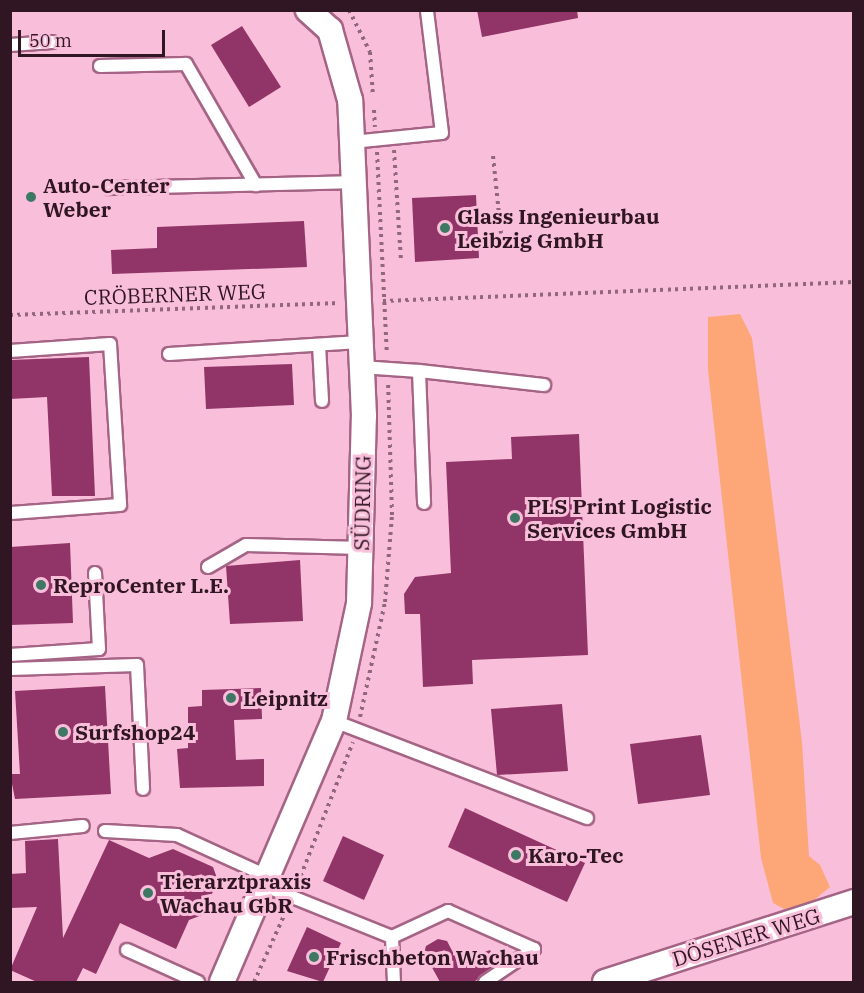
<!DOCTYPE html>
<html>
<head>
<meta charset="utf-8">
<style>
	body { margin:0 }
	#map { position:relative; width:864px; height:993px; overflow:hidden; background:#f9bfda; font-family:"IBM Plex Serif",serif }
	div>[style] { position:absolute }
	.green>* { inset:0; background:#fda677 }
	.building>* { inset:0; background:#913468 }
	.path>* { height:4px; margin-top:-2px; transform-origin:0; background:repeating-linear-gradient(90deg,#91677b 0 3px,transparent 0 7.5px) }
	.roads { filter:drop-shadow(2px 0 #a56485) drop-shadow(-2px 0 #a56485) drop-shadow(0 2px #a56485) drop-shadow(0 -2px #a56485) }
	.service>* { height:12px; margin:-6px; padding:0 6px; transform-origin:6px; border-radius:6px; background:#fff }
	.minor>* { height:24px; margin:-12px; padding:0 12px; transform-origin:12px; border-radius:12px; background:#fff }
	.dots>* { width:16px; height:16px; translate:-50% -50%; box-sizing:border-box; border:3px solid #f9bfda; border-radius:50% }
	span { translate:-50% -50%; white-space:nowrap; text-align:center; line-height:1.15; -webkit-text-stroke:6px #f9bfda; paint-order:stroke }
	.poi-label { font-size:21px; color:#301523; font-weight:700 }
	.left { translate:0 -50%; text-align:left }
	.street-label { font-size:21px; color:#301523 }
	.frame { position:absolute; inset:0; border:12px solid #301523; pointer-events:none }
	.scale { position:absolute; left:18px; top:30px; width:147px; height:27px; box-sizing:border-box; border:3px solid #301523; border-top:0; padding-left:8px; font-size:18px; line-height:21px; white-space:nowrap; color:#301523; -webkit-text-stroke:4px #f9bfda; paint-order:stroke }
</style>
</head>
<body>
<div id="map">
	<div class="green">
		<i style="clip-path:polygon(740px 314px,752px 338px,769px 471px,802px 742px,809px 856px,820px 865px,830px 887px,808px 905px,784px 909px,773px 903px,761px 858px,708px 370px,708px 317px)"></i>
	</div>
	<div class="building">
		<i style="clip-path:polygon(477px 10px,577px 10px,578px 18px,482px 37px)"></i>
		<i style="clip-path:polygon(242px 26px,281px 87px,249px 107px,211px 45px)"></i>
		<i style="clip-path:polygon(476px 195px,479px 258px,415px 262px,412px 198px)"></i>
		<i style="clip-path:polygon(304px 221px,307px 267px,112px 274px,111px 250px,157px 248px,157px 227px)"></i>
		<i style="clip-path:polygon(89px 357px,95px 496px,52px 496px,47px 397px,10px 399px,10px 360px)"></i>
		<i style="clip-path:polygon(292px 364px,294px 405px,206px 409px,204px 367px)"></i>
		<i style="clip-path:polygon(579px 434px,588px 655px,472px 660px,473px 684px,423px 687px,420px 614px,405px 614px,404px 594px,415px 577px,451px 573px,446px 462px,512px 459px,511px 437px)"></i>
		<i style="clip-path:polygon(70px 543px,73px 623px,10px 625px,10px 547px)"></i>
		<i style="clip-path:polygon(300px 560px,303px 621px,230px 624px,226px 566px)"></i>
		<i style="clip-path:polygon(105px 686px,111px 794px,15px 799px,10px 774px,20px 774px,15px 691px)"></i>
		<i style="clip-path:polygon(261px 688px,262px 719px,234px 720px,236px 760px,264px 759px,264px 786px,180px 788px,177px 749px,188px 748px,188px 707px,202px 706px,202px 690px)"></i>
		<i style="clip-path:polygon(562px 704px,568px 771px,497px 775px,491px 709px)"></i>
		<i style="clip-path:polygon(701px 735px,710px 795px,638px 804px,630px 744px)"></i>
		<i style="clip-path:polygon(465px 808px,585px 863px,567px 902px,448px 847px)"></i>
		<i style="clip-path:polygon(343px 836px,384px 855px,364px 900px,323px 881px)"></i>
		<i style="clip-path:polygon(58px 839px,63px 938px,109px 840px,149px 858px,173px 849px,213px 867px,218px 881px,202px 915px,189px 920px,176px 949px,120px 923px,96px 974px,83px 968px,76px 982px,37px 982px,10px 970px,37px 907px,10px 908px,10px 874px,26px 873px,25px 841px)"></i>
		<i style="clip-path:polygon(307px 927px,341px 943px,323px 982px,287px 971px)"></i>
		<i style="clip-path:polygon(438px 939px,447px 941px,458px 962px,490px 950px,497px 964px,474px 982px,440px 982px,424px 953px,426px 946px)"></i>
	</div>
	<div class="path">
		<i style="left:349px;top:10px;width:47px;rotate:63.4deg"></i>
		<i style="left:370px;top:52px;width:45px;rotate:86.2deg"></i>
		<i style="left:374px;top:110px;width:17px;rotate:87deg"></i>
		<i style="left:394px;top:150px;width:112px;rotate:86.4deg"></i>
		<i style="left:377px;top:152px;width:202px;rotate:87.2deg"></i>
		<i style="left:493px;top:156px;width:78px;rotate:84.1deg"></i>
		<i style="left:383px;top:301px;width:471px;rotate:-2.3deg"></i>
		<i style="left:10px;top:315px;width:330px;rotate:-2.1deg"></i>
		<i style="left:360px;top:717px;width:118px;rotate:-77.7deg"></i>
		<i style="left:385px;top:602px;width:87px;rotate:-85.4deg"></i>
		<i style="left:392px;top:515px;width:132px;rotate:-91.7deg"></i>
		<i style="left:298px;top:883px;width:151px;rotate:-68.7deg"></i>
		<i style="left:254px;top:982px;width:80px;rotate:-65.7deg"></i>
	</div>
	<div class="roads">
		<div class="service">
			<i style="left:10px;top:45px;width:42px;rotate:-4.1deg"></i>
			<i style="left:100px;top:66px;width:86px;rotate:-1.3deg"></i>
			<i style="left:186px;top:64px;width:140px;rotate:60deg"></i>
			<i style="left:352px;top:142px;width:90px;rotate:-5.7deg"></i>
			<i style="left:442px;top:133px;width:124px;rotate:-97deg"></i>
			<i style="left:109px;top:188px;width:244px;rotate:-1.4deg"></i>
			<i style="left:319px;top:345px;width:56px;rotate:86.9deg"></i>
			<i style="left:10px;top:351px;width:100px;rotate:-4deg"></i>
			<i style="left:110px;top:344px;width:161px;rotate:86.4deg"></i>
			<i style="left:120px;top:505px;width:110px;rotate:175.8deg"></i>
			<i style="left:169px;top:354px;width:191px;rotate:-3.6deg"></i>
			<i style="left:361px;top:367px;width:58px;rotate:3.9deg"></i>
			<i style="left:419px;top:371px;width:132px;rotate:87.8deg"></i>
			<i style="left:419px;top:371px;width:126px;rotate:6.4deg"></i>
			<i style="left:208px;top:567px;width:44px;rotate:-30.1deg"></i>
			<i style="left:246px;top:545px;width:116px;rotate:1.5deg"></i>
			<i style="left:10px;top:655px;width:89px;rotate:-3.9deg"></i>
			<i style="left:99px;top:649px;width:76px;rotate:-93deg"></i>
			<i style="left:10px;top:669px;width:127px;rotate:-1.8deg"></i>
			<i style="left:137px;top:665px;width:124px;rotate:87.2deg"></i>
			<i style="left:334px;top:721px;width:271px;rotate:21deg"></i>
			<i style="left:105px;top:831px;width:72px;rotate:3.2deg"></i>
			<i style="left:177px;top:835px;width:101px;rotate:24.5deg"></i>
			<i style="left:10px;top:833px;width:73px;rotate:-5.5deg"></i>
			<i style="left:265px;top:886px;width:137px;rotate:21.9deg"></i>
			<i style="left:392px;top:937px;width:62px;rotate:-24.9deg"></i>
			<i style="left:448px;top:911px;width:94px;rotate:23.8deg"></i>
			<i style="left:534px;top:949px;width:59px;rotate:146deg"></i>
			<i style="left:392px;top:937px;width:45px;rotate:87.5deg"></i>
			<i style="left:127px;top:950px;width:78px;rotate:24.3deg"></i>
		</div>
		<div class="minor">
			<i style="left:222px;top:982px;width:284px;rotate:-66.8deg"></i>
			<i style="left:334px;top:721px;width:121px;rotate:-78deg"></i>
			<i style="left:359px;top:603px;width:187px;rotate:-88.5deg"></i>
			<i style="left:364px;top:416px;width:316px;rotate:-92.5deg"></i>
			<i style="left:350px;top:100px;width:73px;rotate:-105.9deg"></i>
			<i style="left:330px;top:30px;width:30px;rotate:-138deg"></i>
			<i style="left:605px;top:982px;width:262px;rotate:-17.8deg"></i>
		</div>
	</div>
	<div class="dots">
		<i style="left:31px;top:197px;background:#3c7863"></i>
		<i style="left:445px;top:228px;background:#3c7863"></i>
		<i style="left:515px;top:518px;background:#3c7863"></i>
		<i style="left:41px;top:585px;background:#3c7863"></i>
		<i style="left:231px;top:698px;background:#3c7863"></i>
		<i style="left:63px;top:732px;background:#3c7863"></i>
		<i style="left:516px;top:855px;background:#3c7863"></i>
		<i style="left:148px;top:893px;background:#3c7863"></i>
		<i style="left:314px;top:957px;background:#3c7863"></i>
	</div>
	<div class="poi-label">
		<span class="left" style="left:43px;top:197px">Auto-Center<br>Weber</span>
		<span class="left" style="left:457px;top:228px">Glass Ingenieurbau<br>Leibzig GmbH</span>
		<span class="left" style="left:527px;top:518px">PLS Print Logistic<br>Services GmbH</span>
		<span class="left" style="left:53px;top:585px">ReproCenter L.E.</span>
		<span class="left" style="left:243px;top:698px">Leipnitz</span>
		<span class="left" style="left:75px;top:732px">Surfshop24</span>
		<span class="left" style="left:528px;top:855px">Karo-Tec</span>
		<span class="left" style="left:160px;top:893px">Tierarztpraxis<br>Wachau GbR</span>
		<span class="left" style="left:326px;top:957px">Frischbeton Wachau</span>
	</div>
	<div class="street-label">
		<span style="left:175px;top:294px;rotate:-2deg">CRÖBERNER WEG</span>
		<span style="left:362px;top:503px;rotate:-89deg">SÜDRING</span>
		<span style="left:746px;top:937px;rotate:-17deg">DÖSENER WEG</span>
	</div>
	<div class="frame"></div>
	<div class="scale">50 m</div>
</div>
</body>
</html>
